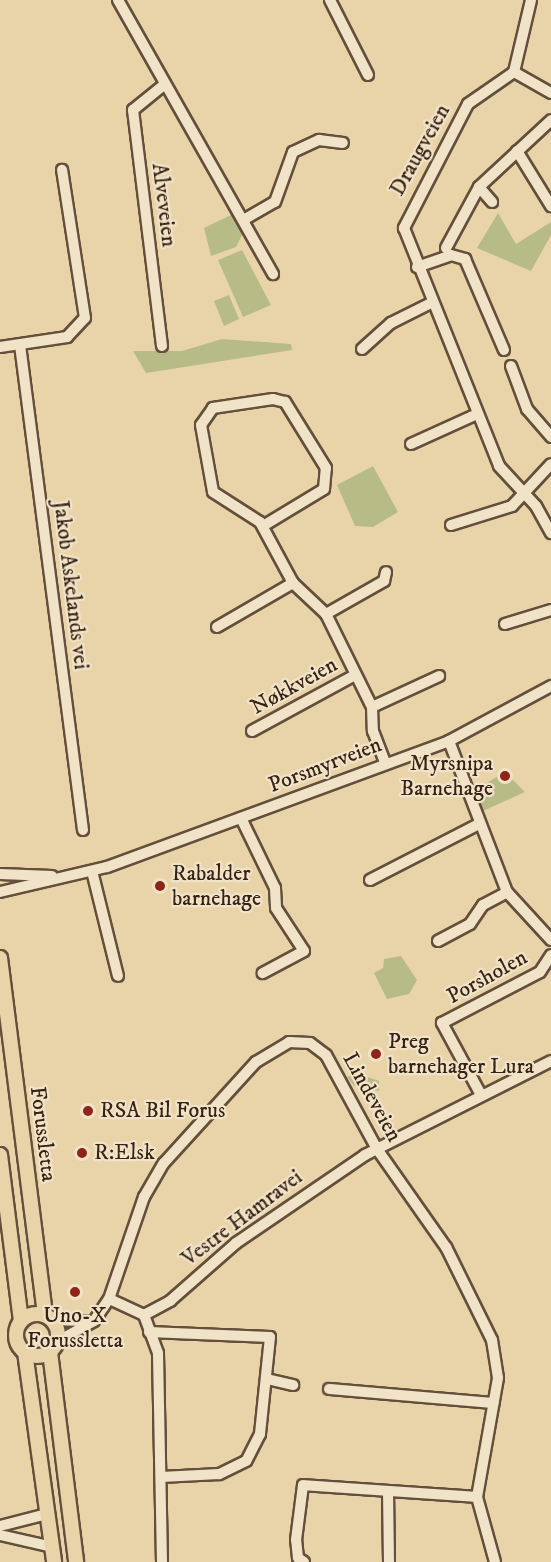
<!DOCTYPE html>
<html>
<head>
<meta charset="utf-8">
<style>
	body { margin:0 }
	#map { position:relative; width:551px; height:1562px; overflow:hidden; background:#e9d4a9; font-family:"IM FELL DW Pica",serif }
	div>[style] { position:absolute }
	.green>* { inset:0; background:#b7bc87 }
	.roads { filter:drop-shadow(2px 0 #634f3b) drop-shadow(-2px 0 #634f3b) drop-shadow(0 2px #634f3b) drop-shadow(0 -2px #634f3b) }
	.minor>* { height:10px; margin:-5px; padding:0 5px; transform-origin:5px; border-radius:5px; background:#f1e3c7 }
	.major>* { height:14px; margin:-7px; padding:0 7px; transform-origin:7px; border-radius:7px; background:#e9d4a9 }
	.major>.ring { margin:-7px; padding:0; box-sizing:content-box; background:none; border:14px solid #e9d4a9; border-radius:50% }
	.dots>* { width:16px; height:16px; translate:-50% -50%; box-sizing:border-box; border:3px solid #f1e3c7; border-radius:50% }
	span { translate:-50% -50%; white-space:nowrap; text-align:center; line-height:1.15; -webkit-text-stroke:4.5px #f1e3c7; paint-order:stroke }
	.street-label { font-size:22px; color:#362316 }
	.poi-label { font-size:22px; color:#362316 }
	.right { translate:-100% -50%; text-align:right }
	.left { translate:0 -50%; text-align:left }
</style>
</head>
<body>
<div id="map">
	<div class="green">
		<i style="clip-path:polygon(498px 213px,516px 244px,551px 222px,551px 235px,531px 271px,477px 248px)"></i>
		<i style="clip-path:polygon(233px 214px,243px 233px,236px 247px,211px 256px,204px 228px)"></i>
		<i style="clip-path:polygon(242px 250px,271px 305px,243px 317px,218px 260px)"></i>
		<i style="clip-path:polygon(229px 295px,239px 319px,224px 326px,214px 301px)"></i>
		<i style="clip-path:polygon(222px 339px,291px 344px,292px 350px,146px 373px,133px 351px,182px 351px)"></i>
		<i style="clip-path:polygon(373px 466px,398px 512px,373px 527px,355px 526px,337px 485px)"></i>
		<i style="clip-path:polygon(505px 772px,525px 792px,483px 811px,475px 790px)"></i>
		<i style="clip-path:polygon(401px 956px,417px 980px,409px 994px,387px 999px,374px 973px,383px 968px,384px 959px)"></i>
		<i style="clip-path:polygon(356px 1073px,379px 1081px,379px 1091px,354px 1086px,347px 1077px)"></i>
	</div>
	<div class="roads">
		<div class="minor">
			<i style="left:118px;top:0;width:315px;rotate:60.5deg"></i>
			<i style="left:330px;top:0;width:84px;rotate:63.1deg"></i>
			<i style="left:514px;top:72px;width:74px;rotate:-76.7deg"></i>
			<i style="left:551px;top:93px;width:43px;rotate:-150.4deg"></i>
			<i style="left:514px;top:72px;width:56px;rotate:145.2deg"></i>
			<i style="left:468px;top:104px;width:140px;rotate:117.3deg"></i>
			<i style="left:404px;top:228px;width:256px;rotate:68.2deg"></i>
			<i style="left:499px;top:466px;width:54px;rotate:47.2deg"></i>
			<i style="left:536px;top:506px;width:31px;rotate:61deg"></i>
			<i style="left:517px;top:151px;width:65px;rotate:58.3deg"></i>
			<i style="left:479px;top:187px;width:20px;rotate:49deg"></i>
			<i style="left:245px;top:219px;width:34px;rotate:-30deg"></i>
			<i style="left:275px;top:202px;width:53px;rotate:-70.2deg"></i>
			<i style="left:293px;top:152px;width:29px;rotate:-25deg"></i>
			<i style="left:319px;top:140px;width:24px;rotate:7deg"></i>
			<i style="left:446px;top:248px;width:69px;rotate:-61.6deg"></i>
			<i style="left:479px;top:187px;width:98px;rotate:-42.9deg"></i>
			<i style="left:417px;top:267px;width:36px;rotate:-19deg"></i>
			<i style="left:451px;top:255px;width:15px;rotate:16deg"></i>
			<i style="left:465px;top:259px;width:99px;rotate:66.8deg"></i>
			<i style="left:20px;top:345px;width:489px;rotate:82.6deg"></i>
			<i style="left:162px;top:346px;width:238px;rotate:-97deg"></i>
			<i style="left:133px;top:110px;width:41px;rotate:-39.1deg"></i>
			<i style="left:0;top:347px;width:68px;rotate:-8.5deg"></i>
			<i style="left:67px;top:337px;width:26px;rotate:-47deg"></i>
			<i style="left:85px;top:318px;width:150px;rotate:-98.8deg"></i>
			<i style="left:362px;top:349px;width:39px;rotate:-42deg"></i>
			<i style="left:391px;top:323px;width:45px;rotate:-26.6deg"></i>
			<i style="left:511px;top:366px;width:46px;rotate:69.6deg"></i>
			<i style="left:527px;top:409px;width:37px;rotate:49deg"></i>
			<i style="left:411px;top:444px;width:72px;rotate:-24.4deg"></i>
			<i style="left:451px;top:525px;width:64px;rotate:-17.3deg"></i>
			<i style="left:512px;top:506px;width:57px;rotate:-47.1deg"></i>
			<i style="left:263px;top:526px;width:71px;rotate:-31.2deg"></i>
			<i style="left:324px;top:489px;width:21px;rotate:-85deg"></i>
			<i style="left:326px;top:468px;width:78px;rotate:-121.8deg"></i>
			<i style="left:285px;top:402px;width:12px;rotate:-166deg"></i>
			<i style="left:273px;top:399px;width:61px;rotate:171.5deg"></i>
			<i style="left:213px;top:408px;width:21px;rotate:125deg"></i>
			<i style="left:201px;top:425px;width:68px;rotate:79.8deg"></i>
			<i style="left:213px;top:492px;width:56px;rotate:32.6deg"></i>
			<i style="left:260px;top:522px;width:69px;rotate:61.6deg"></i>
			<i style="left:293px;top:583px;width:45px;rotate:43.2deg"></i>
			<i style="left:326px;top:614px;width:104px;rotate:63.7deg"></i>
			<i style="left:372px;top:707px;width:24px;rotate:88deg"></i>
			<i style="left:373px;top:731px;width:34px;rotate:69deg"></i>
			<i style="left:326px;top:614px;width:67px;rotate:-29.6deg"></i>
			<i style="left:384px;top:581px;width:9px;rotate:-77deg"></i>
			<i style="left:505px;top:624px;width:48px;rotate:-16.9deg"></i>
			<i style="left:217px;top:627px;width:88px;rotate:-30.1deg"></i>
			<i style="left:372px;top:707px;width:74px;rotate:-24.8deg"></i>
			<i style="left:252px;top:731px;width:117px;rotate:-28.5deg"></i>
			<i style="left:449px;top:741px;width:162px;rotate:69deg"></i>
			<i style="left:507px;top:892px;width:65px;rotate:47.5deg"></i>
			<i style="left:241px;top:818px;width:78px;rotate:64.1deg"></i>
			<i style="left:275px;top:888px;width:20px;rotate:87deg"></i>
			<i style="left:276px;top:908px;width:51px;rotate:56.9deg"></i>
			<i style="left:304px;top:951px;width:47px;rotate:151.8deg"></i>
			<i style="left:92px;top:871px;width:108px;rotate:76.1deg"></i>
			<i style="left:0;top:874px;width:52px;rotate:2.2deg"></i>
			<i style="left:370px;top:880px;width:123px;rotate:-27.2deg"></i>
			<i style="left:0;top:892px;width:110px;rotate:-13.2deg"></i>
			<i style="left:107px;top:867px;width:364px;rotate:-20.2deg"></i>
			<i style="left:449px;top:741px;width:116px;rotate:-28.3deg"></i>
			<i style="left:438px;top:941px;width:36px;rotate:-28deg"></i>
			<i style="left:470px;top:924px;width:23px;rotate:-56deg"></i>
			<i style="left:483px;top:905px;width:27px;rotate:-28deg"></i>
			<i style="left:480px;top:1093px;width:80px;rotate:-118.5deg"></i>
			<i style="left:442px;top:1023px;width:110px;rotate:-27.5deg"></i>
			<i style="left:540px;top:972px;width:20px;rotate:-57deg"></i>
			<i style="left:144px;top:1315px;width:30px;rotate:-28deg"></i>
			<i style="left:170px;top:1301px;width:88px;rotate:-41.3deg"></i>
			<i style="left:236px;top:1243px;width:156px;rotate:-34.3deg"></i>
			<i style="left:365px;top:1155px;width:208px;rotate:-26.8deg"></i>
			<i style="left:53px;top:1320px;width:38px;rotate:2deg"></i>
			<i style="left:149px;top:1332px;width:121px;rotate:2.4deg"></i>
			<i style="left:270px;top:1337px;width:98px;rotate:95.9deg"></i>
			<i style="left:260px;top:1434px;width:30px;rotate:117deg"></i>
			<i style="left:246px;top:1461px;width:30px;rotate:154deg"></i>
			<i style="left:219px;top:1474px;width:58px;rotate:177deg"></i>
			<i style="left:58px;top:1341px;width:41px;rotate:-29.1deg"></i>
			<i style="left:94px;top:1321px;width:27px;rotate:-56deg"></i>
			<i style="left:267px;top:1379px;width:27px;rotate:13deg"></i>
			<i style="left:329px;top:1389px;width:165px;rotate:4.9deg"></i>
			<i style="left:388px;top:1491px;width:71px;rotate:89.2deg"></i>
			<i style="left:0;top:1526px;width:44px;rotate:-14.3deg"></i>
			<i style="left:0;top:1535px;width:49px;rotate:12.9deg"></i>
			<i style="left:162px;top:1562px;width:209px;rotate:-91.1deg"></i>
			<i style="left:158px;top:1353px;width:40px;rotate:-110.2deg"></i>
			<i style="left:144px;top:1315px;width:38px;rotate:-155deg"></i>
			<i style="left:109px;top:1299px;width:108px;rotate:-71.1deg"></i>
			<i style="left:144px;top:1197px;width:39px;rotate:-60deg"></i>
			<i style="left:164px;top:1163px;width:137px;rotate:-47.7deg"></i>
			<i style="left:256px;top:1062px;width:39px;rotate:-31deg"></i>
			<i style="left:289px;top:1042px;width:21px;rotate:3deg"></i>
			<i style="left:310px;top:1043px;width:20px;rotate:37deg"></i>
			<i style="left:326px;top:1055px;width:107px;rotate:61.5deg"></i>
			<i style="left:377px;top:1149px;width:120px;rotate:54.9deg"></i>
			<i style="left:446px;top:1247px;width:104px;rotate:63.7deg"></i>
			<i style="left:492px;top:1340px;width:38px;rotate:81deg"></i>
			<i style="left:498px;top:1378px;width:121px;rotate:100deg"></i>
			<i style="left:477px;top:1497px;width:67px;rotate:74.5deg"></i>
			<i style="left:304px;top:1562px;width:7px;rotate:-146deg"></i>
			<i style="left:298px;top:1558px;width:18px;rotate:-96deg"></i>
			<i style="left:296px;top:1540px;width:55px;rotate:-82.7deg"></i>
			<i style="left:303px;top:1485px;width:174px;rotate:3.9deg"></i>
		</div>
		<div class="major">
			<i style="left:0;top:958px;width:359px;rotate:82.8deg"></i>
			<i style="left:0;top:1155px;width:167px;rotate:82.8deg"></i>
			<i class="ring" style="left:16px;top:1314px;width:28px;height:28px"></i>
			<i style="left:25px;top:1352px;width:212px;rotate:82.1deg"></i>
			<i style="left:50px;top:1352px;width:212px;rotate:82.9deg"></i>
		</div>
	</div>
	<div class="dots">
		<i style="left:505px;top:776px;background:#8f2418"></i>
		<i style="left:160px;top:886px;background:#8f2418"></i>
		<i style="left:376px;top:1054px;background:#8f2418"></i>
		<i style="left:88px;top:1111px;background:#8f2418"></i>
		<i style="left:82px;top:1153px;background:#8f2418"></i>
		<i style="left:75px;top:1292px;background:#8f2418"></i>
	</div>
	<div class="street-label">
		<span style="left:420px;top:150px;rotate:-61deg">Draugveien</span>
		<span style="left:164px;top:205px;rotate:83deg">Alveveien</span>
		<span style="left:71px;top:585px;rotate:83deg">Jakob Askelands vei</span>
		<span style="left:294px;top:686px;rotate:-29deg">Nøkkveien</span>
		<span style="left:325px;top:765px;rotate:-21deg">Porsmyrveien</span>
		<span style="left:487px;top:977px;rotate:-29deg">Porsholen</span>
		<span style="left:372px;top:1097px;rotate:61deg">Lindeveien</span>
		<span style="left:43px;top:1134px;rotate:83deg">Forussletta</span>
		<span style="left:242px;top:1218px;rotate:-37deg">Vestre Hamravei</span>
	</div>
	<div class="poi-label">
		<span class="right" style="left:493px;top:776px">Myrsnipa<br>Barnehage</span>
		<span class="left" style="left:172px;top:886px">Rabalder<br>barnehage</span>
		<span class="left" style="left:388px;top:1054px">Preg<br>barnehager Lura</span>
		<span class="left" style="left:100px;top:1111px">RSA Bil Forus</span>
		<span class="left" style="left:94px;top:1153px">R:Elsk</span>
		<span style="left:75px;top:1328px">Uno-X<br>Forussletta</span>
	</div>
</div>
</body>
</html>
